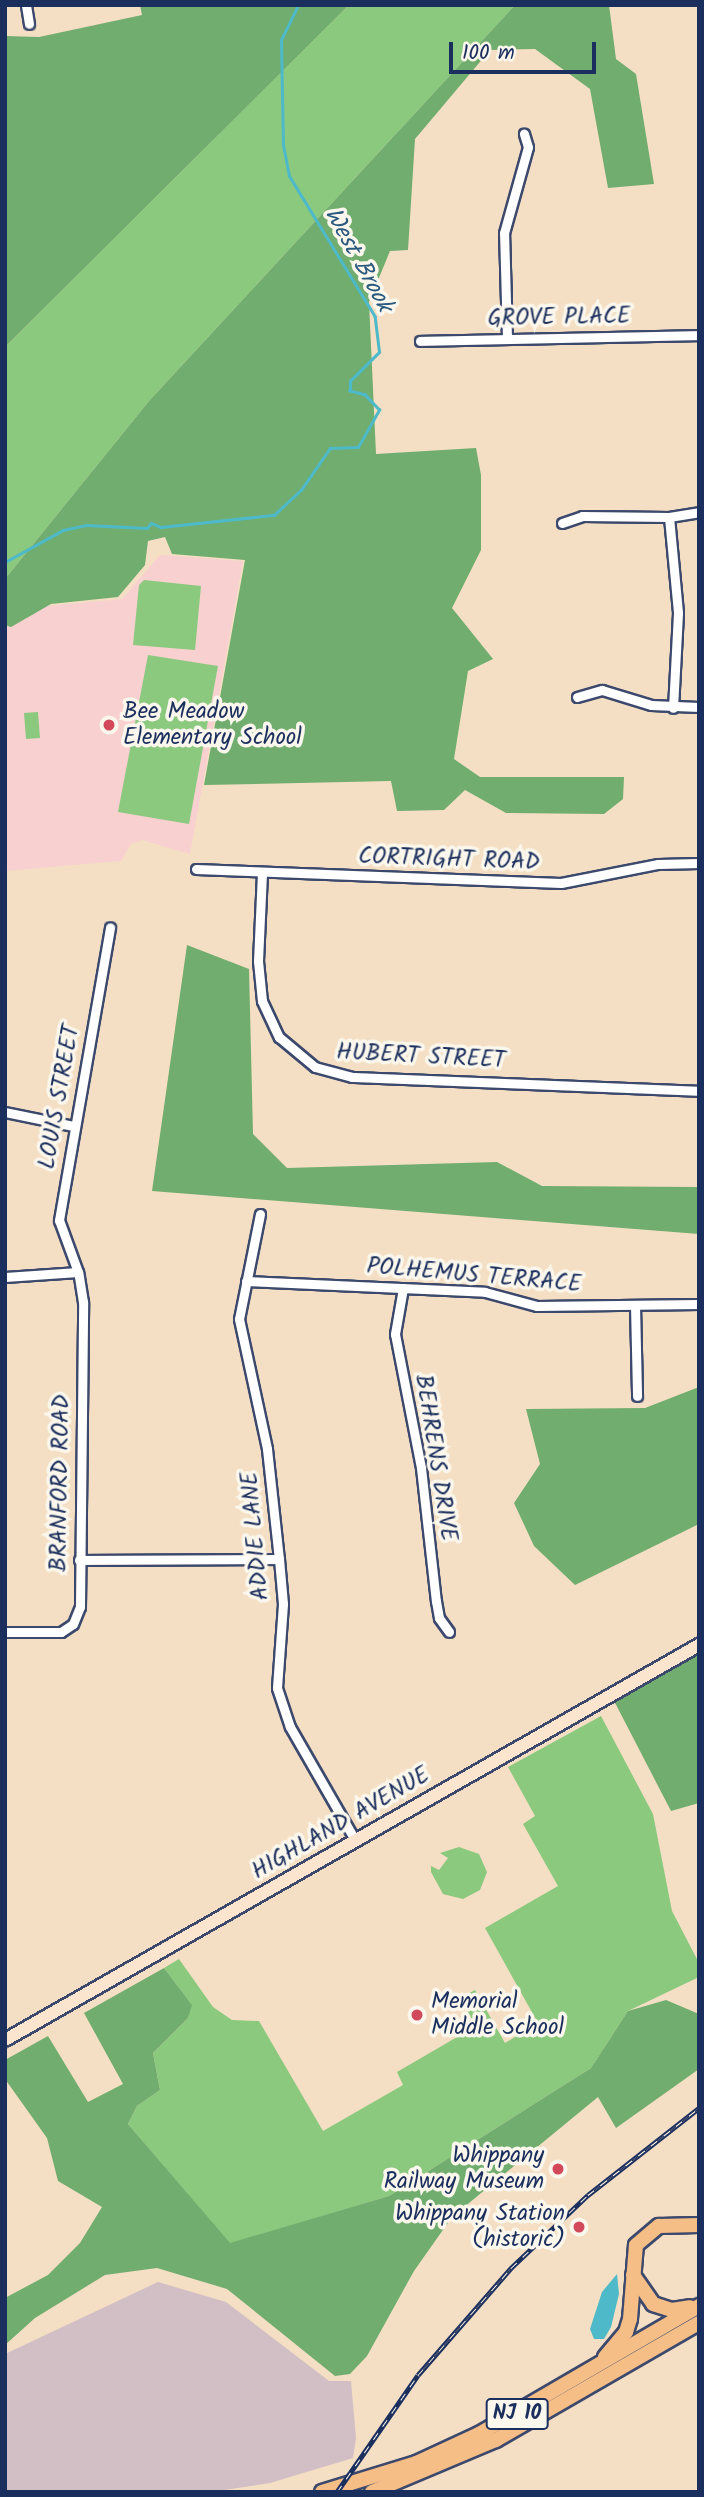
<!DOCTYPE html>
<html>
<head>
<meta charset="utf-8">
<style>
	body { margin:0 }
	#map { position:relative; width:704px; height:2497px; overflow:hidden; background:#f4dfc4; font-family:Kalam,sans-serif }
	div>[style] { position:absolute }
	.built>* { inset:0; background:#f7d0cf }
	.industrial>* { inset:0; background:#d2bec5 }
	.green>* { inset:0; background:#8bc97f }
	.forest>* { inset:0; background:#70ad6e }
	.water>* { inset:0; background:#4ebac9 }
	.stream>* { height:2.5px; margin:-1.25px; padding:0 1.25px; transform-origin:1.25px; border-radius:1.25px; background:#4ebac9 }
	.roads { filter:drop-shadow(2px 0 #3c496d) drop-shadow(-2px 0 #3c496d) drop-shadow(0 2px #3c496d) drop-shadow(0 -2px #3c496d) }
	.street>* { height:9px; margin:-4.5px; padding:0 4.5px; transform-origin:4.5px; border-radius:4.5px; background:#fff }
	.secondary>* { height:12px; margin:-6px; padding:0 6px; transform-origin:6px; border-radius:6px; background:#fbe5cf }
	.primary>* { height:14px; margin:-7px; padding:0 7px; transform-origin:7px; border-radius:7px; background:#f5be86 }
	.rail>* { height:5px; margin-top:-2.5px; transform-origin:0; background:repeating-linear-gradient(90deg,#fbf7ec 0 8px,#1b2f5e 0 16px); box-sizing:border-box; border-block:2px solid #1b2f5e }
	.dots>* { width:19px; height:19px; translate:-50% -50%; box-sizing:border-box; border:4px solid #fbf7ec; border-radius:50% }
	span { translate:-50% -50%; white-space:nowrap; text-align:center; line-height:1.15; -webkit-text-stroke:7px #fbf7ec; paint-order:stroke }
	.shield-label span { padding:2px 5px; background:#fbf7ec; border:2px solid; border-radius:5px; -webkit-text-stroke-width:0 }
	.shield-label { font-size:21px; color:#1b2f5e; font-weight:700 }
	.street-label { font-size:23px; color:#1b2f5e }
	.poi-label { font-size:23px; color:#1b2f5e }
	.left { translate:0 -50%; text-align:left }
	.right { translate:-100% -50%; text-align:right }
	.water-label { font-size:24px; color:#2a597e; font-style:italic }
	.frame { position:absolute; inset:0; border:7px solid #1b2f5e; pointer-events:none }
	.scale { position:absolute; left:449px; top:42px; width:147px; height:32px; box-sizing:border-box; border:4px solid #1b2f5e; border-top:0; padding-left:9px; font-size:21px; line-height:24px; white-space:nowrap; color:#1b2f5e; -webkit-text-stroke:5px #fbf7ec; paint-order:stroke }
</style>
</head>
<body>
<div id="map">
	<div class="built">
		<i style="clip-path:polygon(160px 555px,243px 561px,190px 854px,142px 840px,131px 844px,121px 861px,5px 871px,5px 610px,122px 599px)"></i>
	</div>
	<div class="industrial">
		<i style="clip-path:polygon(158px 2282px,226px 2302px,329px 2381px,351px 2381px,356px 2438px,353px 2458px,270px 2483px,211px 2492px,5px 2492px,5px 2354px)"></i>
	</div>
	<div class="green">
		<i style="clip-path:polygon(349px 5px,515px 5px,149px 401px,5px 579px,5px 347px)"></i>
		<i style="clip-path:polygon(144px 580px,201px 586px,195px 650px,133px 645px,139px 585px)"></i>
		<i style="clip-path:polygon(148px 655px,218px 666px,189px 824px,118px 812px)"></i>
		<i style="clip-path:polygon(38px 712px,40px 738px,26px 739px,24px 713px)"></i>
		<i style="clip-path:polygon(601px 1716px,653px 1814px,672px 1911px,699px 1963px,699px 1977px,628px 2011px,591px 2068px,389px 2196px,230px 2244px,128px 2124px,137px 2106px,160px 2090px,153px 2053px,188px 2018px,191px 2004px,164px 1968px,179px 1959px,213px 2007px,232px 2020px,259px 2021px,323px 2131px,403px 2085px,397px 2072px,476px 2026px,460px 1998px,475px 1990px,505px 2043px,538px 2023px,485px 1928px,558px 1886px,523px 1824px,535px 1816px,508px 1767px)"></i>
		<i style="clip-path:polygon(459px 1847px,479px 1854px,487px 1872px,480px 1890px,463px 1899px,443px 1894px,431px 1872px,431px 1866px,439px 1870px,448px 1858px,440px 1853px)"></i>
	</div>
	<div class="forest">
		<i style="clip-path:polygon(140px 5px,349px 5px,5px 347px,5px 36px,39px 37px,142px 15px)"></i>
		<i style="clip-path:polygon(515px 5px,609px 5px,616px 59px,636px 74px,654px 184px,608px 188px,590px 89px,535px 49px,490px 50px,415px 139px,408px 250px,390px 251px,369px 302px,376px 454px,476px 448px,481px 475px,481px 550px,452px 608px,493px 659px,468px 671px,454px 759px,480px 777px,624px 777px,623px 799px,604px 814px,506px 813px,465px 790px,444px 810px,397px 811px,391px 781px,204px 785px,245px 560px,172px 554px,165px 537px,148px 541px,145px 565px,118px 597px,51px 604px,11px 627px,5px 625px,5px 579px,149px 401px)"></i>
		<i style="clip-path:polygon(187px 945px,249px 969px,253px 1134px,287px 1168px,497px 1162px,542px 1186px,699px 1187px,699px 1234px,152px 1191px)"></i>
		<i style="clip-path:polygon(699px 1387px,699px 1524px,575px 1585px,534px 1546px,514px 1503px,540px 1464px,526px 1409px,645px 1408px)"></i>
		<i style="clip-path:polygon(699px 1645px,699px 1803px,671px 1811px,611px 1695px)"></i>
		<i style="clip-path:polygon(164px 1968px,192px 2005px,188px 2018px,153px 2053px,160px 2090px,137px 2106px,128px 2124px,230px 2243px,389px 2196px,591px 2068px,628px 2011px,666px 2000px,699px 2014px,699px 2069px,616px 2128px,598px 2097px,452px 2217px,414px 2271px,367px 2356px,350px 2374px,335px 2376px,227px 2289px,157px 2268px,105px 2275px,35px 2318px,5px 2345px,5px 2298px,48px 2275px,80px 2243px,102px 2207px,58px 2181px,47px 2138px,5px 2079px,5px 2060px,48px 2036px,88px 2102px,123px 2084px,84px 2013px)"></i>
	</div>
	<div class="water">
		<i style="clip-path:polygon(617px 2274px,619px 2294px,611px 2327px,604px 2339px,594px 2339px,590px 2329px,602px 2292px)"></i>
	</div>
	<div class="stream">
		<i style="left:5px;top:562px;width:66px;rotate:-28.9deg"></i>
		<i style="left:63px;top:530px;width:24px;rotate:-12deg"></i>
		<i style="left:86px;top:525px;width:61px;rotate:2.8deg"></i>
		<i style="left:147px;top:528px;width:6px;rotate:-51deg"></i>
		<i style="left:151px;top:523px;width:11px;rotate:22deg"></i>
		<i style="left:161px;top:527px;width:114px;rotate:-6.1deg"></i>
		<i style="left:274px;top:515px;width:37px;rotate:-43deg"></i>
		<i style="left:301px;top:490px;width:51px;rotate:-55.4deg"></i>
		<i style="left:330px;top:448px;width:28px;rotate:-2deg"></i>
		<i style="left:358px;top:447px;width:43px;rotate:-60.4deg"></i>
		<i style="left:379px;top:410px;width:21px;rotate:-133deg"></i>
		<i style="left:365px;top:395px;width:16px;rotate:-165deg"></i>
		<i style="left:350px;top:391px;width:10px;rotate:-90deg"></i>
		<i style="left:350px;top:381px;width:41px;rotate:-45deg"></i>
		<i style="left:379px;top:352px;width:35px;rotate:-97deg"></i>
		<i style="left:375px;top:317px;width:165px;rotate:-121.4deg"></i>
		<i style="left:289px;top:176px;width:32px;rotate:-101deg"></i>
		<i style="left:283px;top:145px;width:105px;rotate:-91.1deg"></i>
		<i style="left:281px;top:40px;width:39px;rotate:-64deg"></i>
	</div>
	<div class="roads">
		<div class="street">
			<i style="left:26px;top:5px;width:19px;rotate:81deg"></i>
			<i style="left:507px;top:338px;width:105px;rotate:-91.6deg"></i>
			<i style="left:504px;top:233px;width:89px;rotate:-74.4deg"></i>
			<i style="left:528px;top:147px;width:14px;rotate:-107deg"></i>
			<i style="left:420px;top:341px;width:279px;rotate:-1.2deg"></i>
			<i style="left:669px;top:517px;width:30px;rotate:-9deg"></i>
			<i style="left:562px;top:523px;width:21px;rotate:-19deg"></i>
			<i style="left:582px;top:516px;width:87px;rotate:0.7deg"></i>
			<i style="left:669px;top:517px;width:96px;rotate:84.6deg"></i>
			<i style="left:678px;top:613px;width:95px;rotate:93deg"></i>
			<i style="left:577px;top:697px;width:26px;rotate:-16deg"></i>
			<i style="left:602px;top:690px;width:51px;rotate:17deg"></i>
			<i style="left:651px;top:705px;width:48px;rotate:2.4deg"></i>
			<i style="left:196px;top:869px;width:365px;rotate:2.2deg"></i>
			<i style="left:561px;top:883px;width:99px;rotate:-11.1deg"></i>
			<i style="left:658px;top:864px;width:41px;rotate:-1.4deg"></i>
			<i style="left:262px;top:873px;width:88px;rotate:92.6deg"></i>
			<i style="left:258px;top:961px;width:40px;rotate:84.3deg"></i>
			<i style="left:262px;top:1001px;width:40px;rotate:65deg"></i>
			<i style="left:279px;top:1037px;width:47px;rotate:39.8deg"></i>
			<i style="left:315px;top:1067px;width:38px;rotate:15deg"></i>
			<i style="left:352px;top:1077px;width:347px;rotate:2.3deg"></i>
			<i style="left:5px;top:1112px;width:69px;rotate:11.6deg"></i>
			<i style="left:260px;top:1214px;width:107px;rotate:101.3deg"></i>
			<i style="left:239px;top:1319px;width:133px;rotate:77.8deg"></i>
			<i style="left:267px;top:1449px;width:111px;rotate:83.8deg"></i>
			<i style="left:279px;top:1559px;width:45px;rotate:84.9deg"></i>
			<i style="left:283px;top:1604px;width:84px;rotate:94.1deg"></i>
			<i style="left:277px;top:1688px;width:41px;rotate:71.6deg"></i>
			<i style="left:290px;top:1727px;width:130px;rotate:60.1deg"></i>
			<i style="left:5px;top:1277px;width:73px;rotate:-3.9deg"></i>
			<i style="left:246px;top:1281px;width:239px;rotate:2.6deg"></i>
			<i style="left:485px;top:1292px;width:54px;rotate:15.1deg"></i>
			<i style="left:537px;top:1306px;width:162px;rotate:-0.7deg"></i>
			<i style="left:403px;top:1288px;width:47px;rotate:99.9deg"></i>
			<i style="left:395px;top:1334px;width:136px;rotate:79deg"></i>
			<i style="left:421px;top:1468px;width:134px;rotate:83.6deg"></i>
			<i style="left:436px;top:1601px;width:17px;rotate:80deg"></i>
			<i style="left:439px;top:1618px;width:17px;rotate:54deg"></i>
			<i style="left:635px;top:1305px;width:91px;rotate:88.7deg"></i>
			<i style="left:79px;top:1560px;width:200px;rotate:-0.3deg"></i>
			<i style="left:5px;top:1632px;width:56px"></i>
			<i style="left:61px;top:1632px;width:14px;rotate:-34deg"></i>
			<i style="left:73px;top:1624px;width:18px;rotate:-68deg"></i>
			<i style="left:80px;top:1607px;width:305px;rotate:-89.4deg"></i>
			<i style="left:83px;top:1302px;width:30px;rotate:-99deg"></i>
			<i style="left:78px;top:1272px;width:55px;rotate:-110.1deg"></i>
			<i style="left:59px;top:1220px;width:297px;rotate:-80.1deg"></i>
		</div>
		<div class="secondary">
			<i style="left:5px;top:2040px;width:799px;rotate:-29.65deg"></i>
		</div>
		<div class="primary">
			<i style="left:633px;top:2275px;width:35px;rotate:55deg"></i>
			<i style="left:653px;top:2304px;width:20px;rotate:18deg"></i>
			<i style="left:672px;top:2310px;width:18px;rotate:-9deg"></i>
			<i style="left:605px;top:2357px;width:33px;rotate:-50deg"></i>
			<i style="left:626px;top:2332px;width:14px;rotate:-73deg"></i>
			<i style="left:630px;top:2319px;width:74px;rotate:-85.4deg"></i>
			<i style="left:636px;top:2245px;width:30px;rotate:-40deg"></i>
			<i style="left:659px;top:2226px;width:40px;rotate:-1.4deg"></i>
			<i style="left:322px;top:2492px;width:98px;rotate:-17.1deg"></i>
			<i style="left:416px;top:2463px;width:69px;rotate:-24.7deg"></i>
			<i style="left:479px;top:2434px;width:255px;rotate:-30.2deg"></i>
			<i style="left:372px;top:2492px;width:134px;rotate:-22.8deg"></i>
			<i style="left:496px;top:2440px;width:234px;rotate:-30deg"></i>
		</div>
	</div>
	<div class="rail">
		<i style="left:337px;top:2492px;width:142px;rotate:-55.3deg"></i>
		<i style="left:418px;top:2375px;width:142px;rotate:-49deg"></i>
		<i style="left:511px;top:2268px;width:106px;rotate:-43.5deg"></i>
		<i style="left:588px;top:2195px;width:141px;rotate:-38.1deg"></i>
	</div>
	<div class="dots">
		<i style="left:109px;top:725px;background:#d1495b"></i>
		<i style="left:417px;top:2015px;background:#d1495b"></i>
		<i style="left:558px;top:2169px;background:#d1495b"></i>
		<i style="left:579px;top:2227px;background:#d1495b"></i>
	</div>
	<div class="shield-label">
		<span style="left:517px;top:2414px">NJ 10</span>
	</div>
	<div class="street-label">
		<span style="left:559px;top:318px;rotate:-1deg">GROVE PLACE</span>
		<span style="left:449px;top:860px;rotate:2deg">CORTRIGHT ROAD</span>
		<span style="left:421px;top:1057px;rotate:3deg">HUBERT STREET</span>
		<span style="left:60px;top:1097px;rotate:-80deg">LOUIS STREET</span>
		<span style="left:474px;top:1276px;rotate:5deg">POLHEMUS TERRACE</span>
		<span style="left:435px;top:1458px;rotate:81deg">BEHRENS DRIVE</span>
		<span style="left:61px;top:1483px;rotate:-89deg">BRANFORD ROAD</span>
		<span style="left:256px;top:1536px;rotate:-95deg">ADDIE LANE</span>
		<span style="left:341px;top:1824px;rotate:-30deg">HIGHLAND AVENUE</span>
	</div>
	<div class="poi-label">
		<span class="left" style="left:123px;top:725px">Bee Meadow<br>Elementary School</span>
		<span class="left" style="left:431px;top:2015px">Memorial<br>Middle School</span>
		<span class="right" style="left:544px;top:2169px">Whippany<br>Railway Museum</span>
		<span class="right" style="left:565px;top:2227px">Whippany Station<br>(historic)</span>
	</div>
	<div class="water-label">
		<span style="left:358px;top:260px;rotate:61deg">West Brook</span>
	</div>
	<div class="frame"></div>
	<div class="scale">100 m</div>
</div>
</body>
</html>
